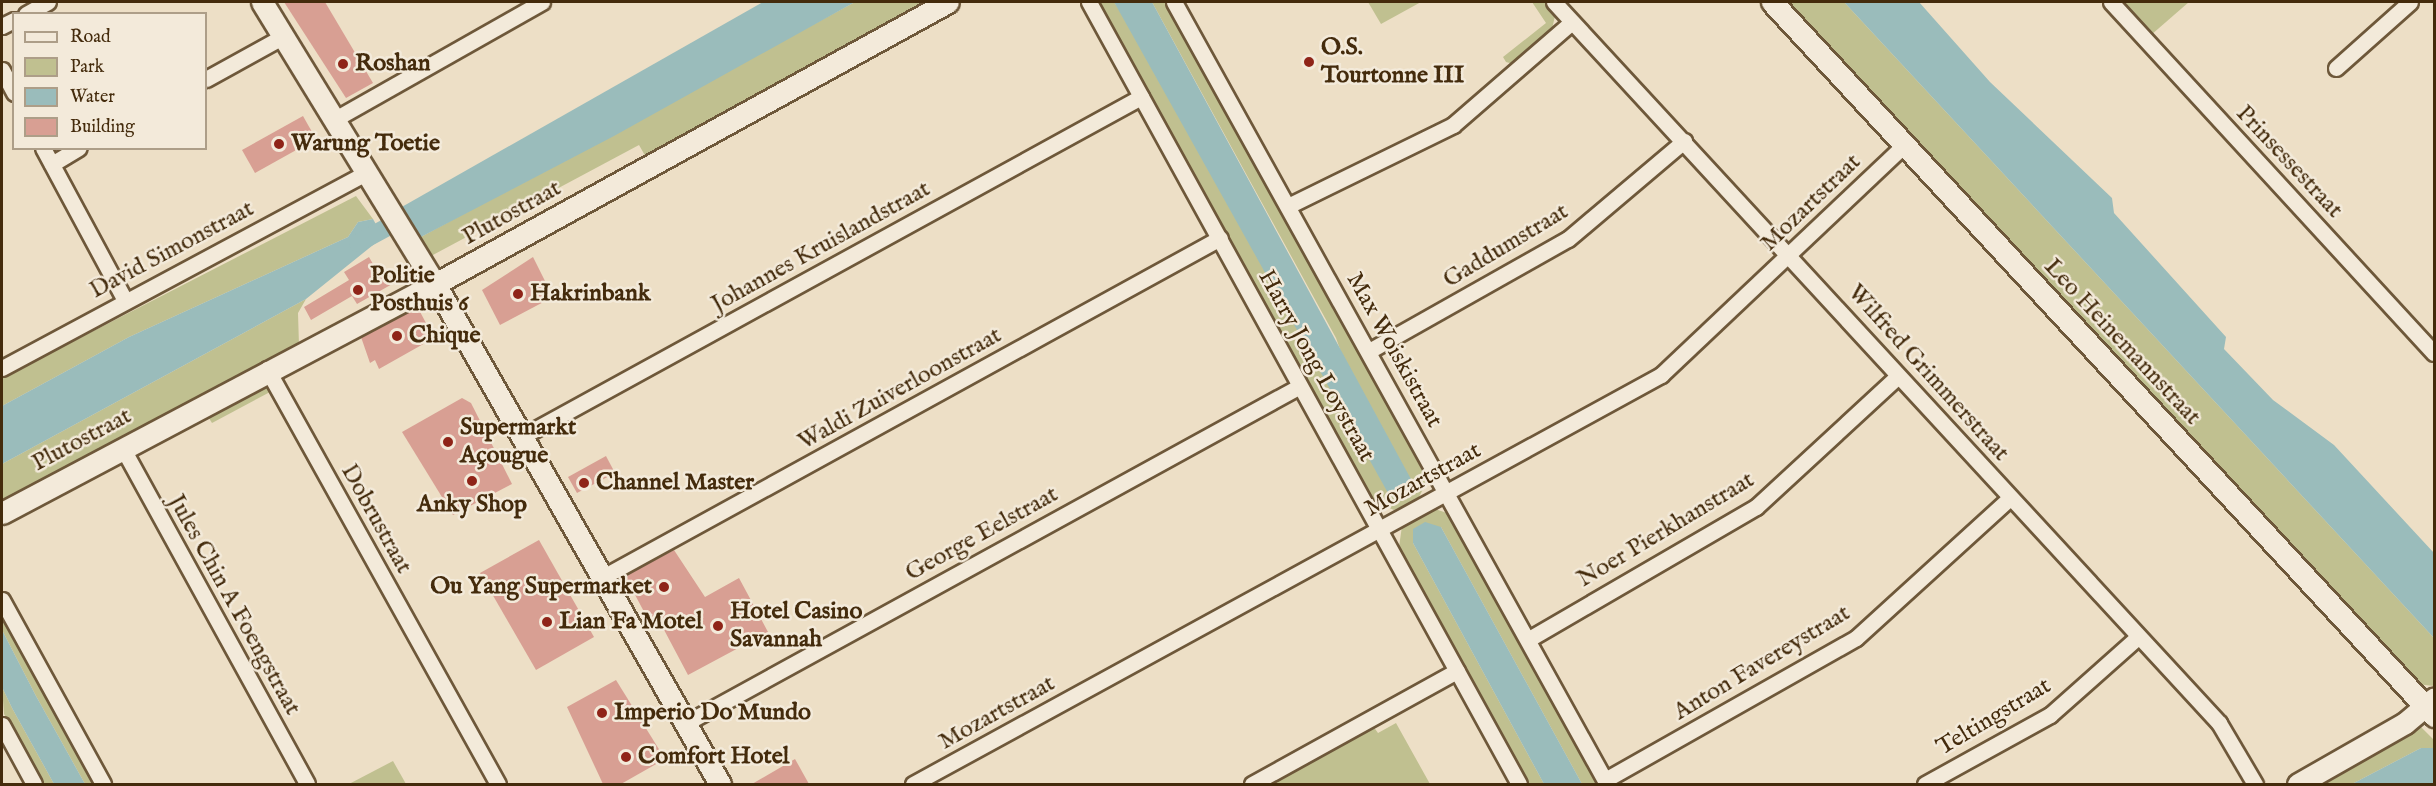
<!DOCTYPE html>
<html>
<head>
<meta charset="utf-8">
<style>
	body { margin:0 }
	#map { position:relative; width:2436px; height:786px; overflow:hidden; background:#eddfc6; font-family:"IM FELL English",serif }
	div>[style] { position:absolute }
	.green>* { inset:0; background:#c0c090 }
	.water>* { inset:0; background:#9abcbb }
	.canal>* { height:18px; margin:-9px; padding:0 9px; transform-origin:9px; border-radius:9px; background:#9abcbb }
	.building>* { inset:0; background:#d89f93 }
	.roads { filter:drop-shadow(2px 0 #6e583a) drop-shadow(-2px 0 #6e583a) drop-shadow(0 2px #6e583a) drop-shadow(0 -2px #6e583a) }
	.street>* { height:15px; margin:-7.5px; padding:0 7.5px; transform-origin:7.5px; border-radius:7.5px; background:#f3eada }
	.secondary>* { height:21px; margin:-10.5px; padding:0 10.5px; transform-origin:10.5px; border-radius:10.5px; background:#f3eada }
	.dots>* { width:16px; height:16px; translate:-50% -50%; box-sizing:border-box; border:3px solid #f3eada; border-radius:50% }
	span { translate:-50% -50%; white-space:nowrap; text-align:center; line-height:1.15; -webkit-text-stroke:5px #f3eada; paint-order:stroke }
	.poi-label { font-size:24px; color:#442b0c; font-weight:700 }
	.left { translate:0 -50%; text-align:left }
	.right { translate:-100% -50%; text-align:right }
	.street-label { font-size:24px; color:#442b0c }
	.frame { position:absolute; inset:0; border:3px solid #442b0c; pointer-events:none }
	.legend { position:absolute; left:12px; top:12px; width:195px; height:138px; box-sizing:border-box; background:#f3eada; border:2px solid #ad9e88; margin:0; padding:8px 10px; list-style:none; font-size:18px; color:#442b0c }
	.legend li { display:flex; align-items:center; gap:12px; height:30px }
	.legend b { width:30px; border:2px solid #ad9e88 }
</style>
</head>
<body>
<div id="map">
	<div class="green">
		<i style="clip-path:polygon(855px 2px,928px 2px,647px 159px,639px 145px,431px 256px,419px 238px)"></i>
		<i style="clip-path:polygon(1098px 2px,1114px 2px,1124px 17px,1393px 498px,1336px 338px,1152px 2px,1167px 2px,1423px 472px,1426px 483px,1418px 499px,1394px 510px,1373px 501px)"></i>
		<i style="clip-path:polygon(1368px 2px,1421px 2px,1381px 24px)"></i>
		<i style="clip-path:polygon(1532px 2px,1544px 2px,1550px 9px,1555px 16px,1552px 29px,1513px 64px,1506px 62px,1503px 57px,1546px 23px)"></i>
		<i style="clip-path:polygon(1784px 2px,1844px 2px,2434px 638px,2434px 686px,2416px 684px)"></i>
		<i style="clip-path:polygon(2121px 2px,2189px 2px,2151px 35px)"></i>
		<i style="clip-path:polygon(356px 196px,373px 219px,358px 222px,348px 237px,129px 337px,2px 406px,2px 378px)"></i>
		<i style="clip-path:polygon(306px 299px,298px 313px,299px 345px,2px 505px,2px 464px)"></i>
		<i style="clip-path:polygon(266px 385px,270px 392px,212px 423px,204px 410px)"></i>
		<i style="clip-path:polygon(1432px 508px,1450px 514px,1599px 784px,1582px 784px,1441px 527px,1413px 543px,1544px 784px,1528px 784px,1399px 547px,1402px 526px)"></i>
		<i style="clip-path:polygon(2px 615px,94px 784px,85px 784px,36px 696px,2px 630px)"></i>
		<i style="clip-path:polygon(2px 687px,12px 708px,54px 784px,42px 784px,4px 714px)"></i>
		<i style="clip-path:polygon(1396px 723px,1430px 784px,1263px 784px,1373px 726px,1378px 733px)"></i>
		<i style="clip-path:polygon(2419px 725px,2434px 740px,2434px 748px,2421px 748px,2352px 784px,2315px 784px)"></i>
		<i style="clip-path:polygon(393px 761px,406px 784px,349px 784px)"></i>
	</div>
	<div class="water">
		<i style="clip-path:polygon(763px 2px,855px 2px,614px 136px,419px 238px,400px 208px)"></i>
		<i style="clip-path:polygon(1114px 2px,1152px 2px,1412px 481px,1410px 495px,1399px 502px,1388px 493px)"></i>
		<i style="clip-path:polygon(1844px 2px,1919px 2px,1990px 82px,2112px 198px,2114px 213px,2226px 337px,2224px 349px,2273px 400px,2334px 445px,2434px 553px,2434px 638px)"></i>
		<i style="clip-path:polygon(373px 219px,383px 237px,306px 299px,2px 464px,2px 406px,129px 337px,348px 237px,358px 222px)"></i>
		<i style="clip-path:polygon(1425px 522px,1441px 527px,1582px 784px,1544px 784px,1413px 543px,1413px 529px)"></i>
		<i style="clip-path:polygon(2px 630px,36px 696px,85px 784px,54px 784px,12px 708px,2px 687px)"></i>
		<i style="clip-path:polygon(2421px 748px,2434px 748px,2434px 784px,2352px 784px)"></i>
	</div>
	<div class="canal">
		<i style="left:358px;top:243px;width:57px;rotate:-28.4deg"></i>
	</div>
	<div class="building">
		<i style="clip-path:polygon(284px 2px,325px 2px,373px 83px,346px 98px)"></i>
		<i style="clip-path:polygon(303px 116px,316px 139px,255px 173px,242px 150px)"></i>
		<i style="clip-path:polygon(369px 257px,377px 271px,384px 267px,394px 283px,357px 304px,352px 296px,311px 320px,304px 307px,349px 280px,344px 272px)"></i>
		<i style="clip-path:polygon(533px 257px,553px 297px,500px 325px,482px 290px)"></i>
		<i style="clip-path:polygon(418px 308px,434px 338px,379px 369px,375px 360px,370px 363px,361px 337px)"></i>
		<i style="clip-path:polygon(462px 398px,471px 403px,512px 484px,453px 515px,402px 432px)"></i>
		<i style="clip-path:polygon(606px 456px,615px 473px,577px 493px,568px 477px)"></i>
		<i style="clip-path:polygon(539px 540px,594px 637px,536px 670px,480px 573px)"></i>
		<i style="clip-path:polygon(674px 550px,705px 597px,739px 578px,768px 632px,688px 675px,662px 626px,656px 620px,650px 623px,625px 576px)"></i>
		<i style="clip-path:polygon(616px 680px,665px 759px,621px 784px,603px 784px,567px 707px)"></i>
		<i style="clip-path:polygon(795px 759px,809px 784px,752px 784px)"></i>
	</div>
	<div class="roads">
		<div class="street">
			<i style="left:1089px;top:2px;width:892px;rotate:61.19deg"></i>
			<i style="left:1174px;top:2px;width:894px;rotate:61.03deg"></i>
			<i style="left:1554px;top:2px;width:981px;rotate:47.31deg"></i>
			<i style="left:2219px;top:723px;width:71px;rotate:59.5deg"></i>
			<i style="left:2111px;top:2px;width:477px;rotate:47.4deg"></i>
			<i style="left:26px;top:14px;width:25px;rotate:-29deg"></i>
			<i style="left:2px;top:26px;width:13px;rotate:-27deg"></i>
			<i style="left:2336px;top:68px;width:99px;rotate:-41.7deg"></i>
			<i style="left:2px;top:70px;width:26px;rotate:62deg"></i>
			<i style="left:206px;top:79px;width:89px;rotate:-28.9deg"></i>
			<i style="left:335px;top:119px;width:238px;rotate:-29.5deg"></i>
			<i style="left:43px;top:148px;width:173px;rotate:61.7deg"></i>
			<i style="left:52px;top:164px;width:31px;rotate:-31deg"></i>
			<i style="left:1288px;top:206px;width:184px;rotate:-26.1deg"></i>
			<i style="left:1453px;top:125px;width:157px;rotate:-40.9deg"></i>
			<i style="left:1369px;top:351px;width:228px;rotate:-29.4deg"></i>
			<i style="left:1568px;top:239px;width:152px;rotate:-40.2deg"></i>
			<i style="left:2px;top:368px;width:412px;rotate:-28.2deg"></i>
			<i style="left:267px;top:369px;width:475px;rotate:60.9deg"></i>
			<i style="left:523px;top:436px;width:705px;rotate:-28.75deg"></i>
			<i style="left:122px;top:447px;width:384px;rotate:61.2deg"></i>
			<i style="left:601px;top:578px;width:706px;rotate:-28.78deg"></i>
			<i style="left:2px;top:600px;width:210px;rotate:61.2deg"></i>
			<i style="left:1529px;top:639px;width:263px;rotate:-30.2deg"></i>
			<i style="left:1756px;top:507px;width:193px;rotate:-42.7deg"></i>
			<i style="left:686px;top:723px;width:700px;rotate:-28.76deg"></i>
			<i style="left:2px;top:725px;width:67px;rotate:61.5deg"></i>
			<i style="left:1605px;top:780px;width:288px;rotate:-29.5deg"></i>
			<i style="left:1856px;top:638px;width:208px;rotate:-42.3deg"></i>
			<i style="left:913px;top:784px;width:853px;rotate:-28.67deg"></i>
			<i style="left:1661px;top:375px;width:335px;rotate:-43.4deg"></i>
			<i style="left:1252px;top:784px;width:234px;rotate:-28.9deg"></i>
			<i style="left:1925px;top:784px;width:143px;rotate:-28.9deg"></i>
			<i style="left:2050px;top:715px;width:118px;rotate:-41.6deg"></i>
		</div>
		<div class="secondary">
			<i style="left:262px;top:2px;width:331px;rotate:58.5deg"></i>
			<i style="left:435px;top:284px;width:576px;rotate:60.32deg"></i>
			<i style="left:1772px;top:2px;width:974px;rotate:47.16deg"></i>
			<i style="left:2px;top:513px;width:490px;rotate:-27.9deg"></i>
			<i style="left:435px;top:284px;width:585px;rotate:-28.8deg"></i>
			<i style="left:2298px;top:784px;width:123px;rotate:-29.7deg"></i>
			<i style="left:2405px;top:723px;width:38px;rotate:-40deg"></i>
		</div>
	</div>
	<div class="dots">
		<i style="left:1309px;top:62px;background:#8f2418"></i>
		<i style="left:343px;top:64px;background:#8f2418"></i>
		<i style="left:279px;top:144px;background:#8f2418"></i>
		<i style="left:358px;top:290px;background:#8f2418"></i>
		<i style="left:518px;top:294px;background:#8f2418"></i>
		<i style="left:397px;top:336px;background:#8f2418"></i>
		<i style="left:448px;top:442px;background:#8f2418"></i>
		<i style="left:472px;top:481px;background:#8f2418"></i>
		<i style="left:584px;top:483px;background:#8f2418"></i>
		<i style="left:664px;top:587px;background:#8f2418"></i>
		<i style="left:547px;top:622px;background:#8f2418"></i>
		<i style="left:718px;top:626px;background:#8f2418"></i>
		<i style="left:602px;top:713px;background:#8f2418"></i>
		<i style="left:626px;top:757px;background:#8f2418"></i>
	</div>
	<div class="poi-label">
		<span class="left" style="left:1321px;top:62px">O.S.<br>Tourtonne III</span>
		<span class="left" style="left:355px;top:64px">Roshan</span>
		<span class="left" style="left:291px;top:144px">Warung Toetie</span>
		<span class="left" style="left:370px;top:290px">Politie<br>Posthuis 6</span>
		<span class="left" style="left:530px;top:294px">Hakrinbank</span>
		<span class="left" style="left:409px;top:336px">Chique</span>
		<span class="left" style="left:460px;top:442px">Supermarkt<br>Açougue</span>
		<span class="left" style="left:596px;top:483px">Channel Master</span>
		<span style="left:472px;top:505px">Anky Shop</span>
		<span class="right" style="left:652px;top:587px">Ou Yang Supermarket</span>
		<span class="left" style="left:730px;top:626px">Hotel Casino<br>Savannah</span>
		<span class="left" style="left:559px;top:622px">Lian Fa Motel</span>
		<span class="left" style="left:614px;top:713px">Imperio Do Mundo</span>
		<span class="left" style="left:638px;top:757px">Comfort Hotel</span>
	</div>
	<div class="street-label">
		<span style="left:2289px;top:162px;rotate:47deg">Prinsessestraat</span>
		<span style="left:1811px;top:203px;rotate:-44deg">Mozartstraat</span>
		<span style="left:512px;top:213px;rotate:-29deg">Plutostraat</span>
		<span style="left:1506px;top:246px;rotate:-31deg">Gaddumstraat</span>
		<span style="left:821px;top:247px;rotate:-29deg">Johannes Kruislandstraat</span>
		<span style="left:172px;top:250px;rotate:-28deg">David Simonstraat</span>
		<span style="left:2122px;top:342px;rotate:47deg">Leo Heinemannstraat</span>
		<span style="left:1394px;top:350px;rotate:61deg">Max Woiskistraat</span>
		<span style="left:1316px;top:366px;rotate:61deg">Harry Jong Loystraat</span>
		<span style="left:1928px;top:373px;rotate:48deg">Wilfred Grimmerstraat</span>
		<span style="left:900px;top:389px;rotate:-29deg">Waldi Zuiverloonstraat</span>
		<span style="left:82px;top:440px;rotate:-28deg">Plutostraat</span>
		<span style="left:1423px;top:480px;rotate:-29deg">Mozartstraat</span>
		<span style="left:376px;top:519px;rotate:61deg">Dobrustraat</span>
		<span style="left:1666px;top:530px;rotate:-31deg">Noer Pierkhanstraat</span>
		<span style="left:982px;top:534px;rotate:-29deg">George Eelstraat</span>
		<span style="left:234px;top:605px;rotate:61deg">Jules Chin A Foengstraat</span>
		<span style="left:1762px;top:663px;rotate:-31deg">Anton Favereystraat</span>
		<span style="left:997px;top:713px;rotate:-29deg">Mozartstraat</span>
		<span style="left:1994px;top:717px;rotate:-31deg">Teltingstraat</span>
	</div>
	<div class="frame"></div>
	<ul class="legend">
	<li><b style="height:8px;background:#f3eada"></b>Road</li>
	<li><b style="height:16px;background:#c0c090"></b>Park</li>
	<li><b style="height:16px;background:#9abcbb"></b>Water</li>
	<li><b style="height:16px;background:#d89f93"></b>Building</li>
	</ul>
</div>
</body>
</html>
